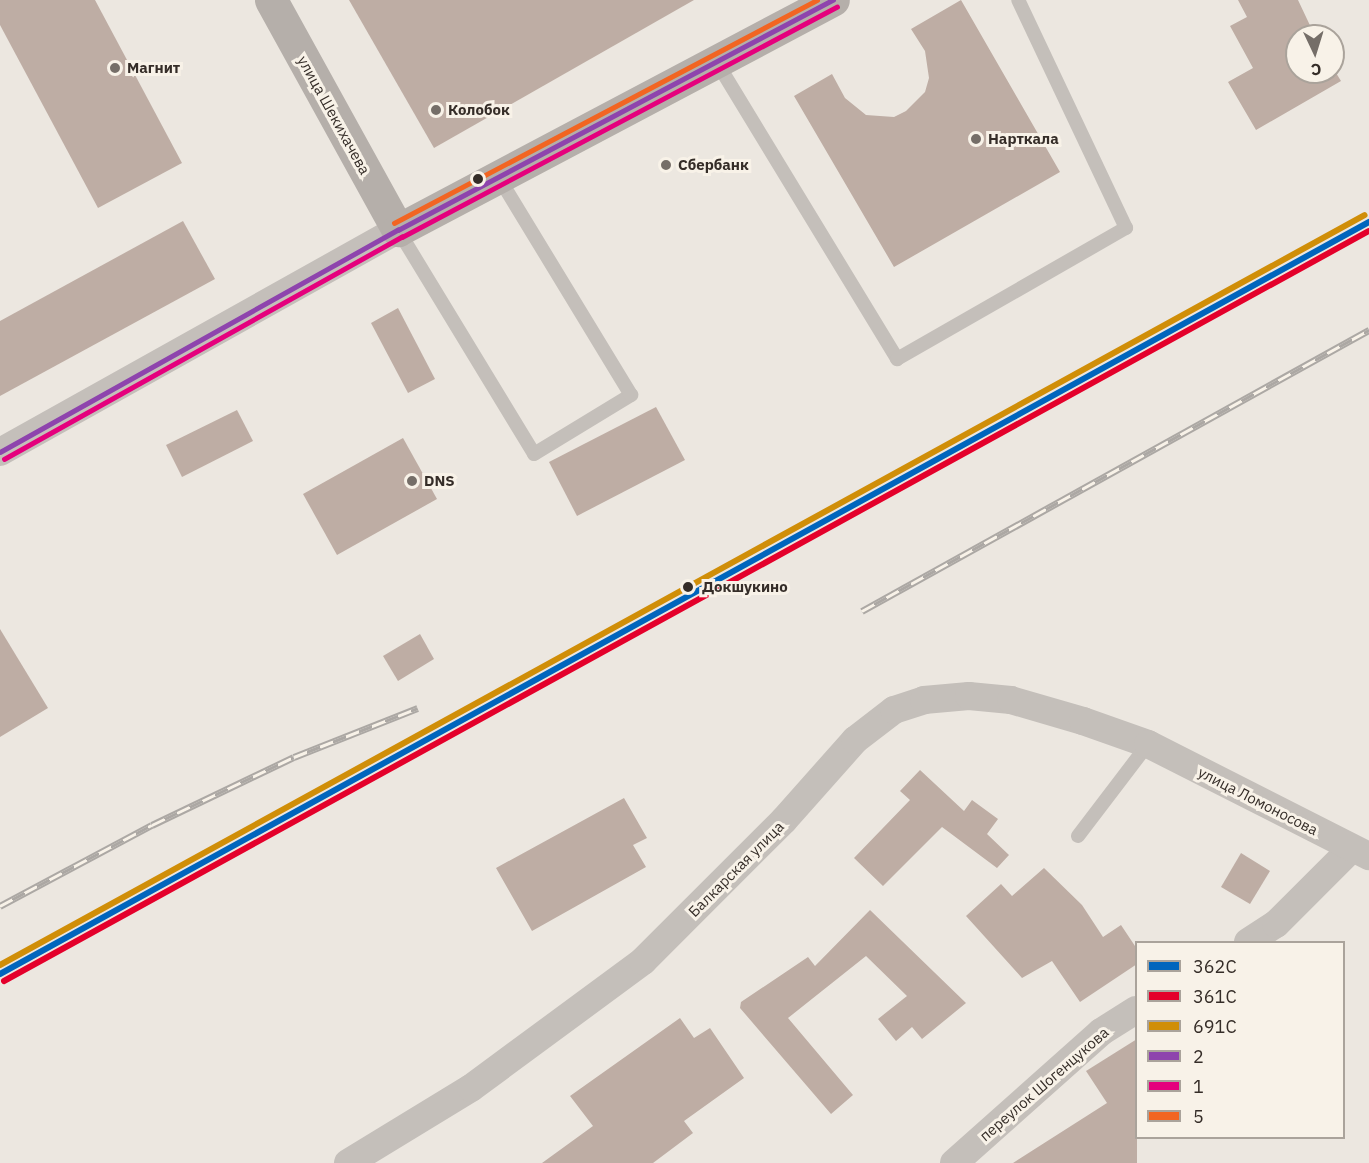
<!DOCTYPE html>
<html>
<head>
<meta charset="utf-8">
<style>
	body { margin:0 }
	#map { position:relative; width:1369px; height:1163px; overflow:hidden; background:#ece7e0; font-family:"IBM Plex Sans",sans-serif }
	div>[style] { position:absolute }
	.building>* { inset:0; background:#beada4 }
	.lane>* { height:14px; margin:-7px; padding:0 7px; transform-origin:7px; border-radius:7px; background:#c4bfba }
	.street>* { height:28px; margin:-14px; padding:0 14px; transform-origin:14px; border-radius:14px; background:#c4bfba }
	.secondary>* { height:33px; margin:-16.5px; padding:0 16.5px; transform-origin:16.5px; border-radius:16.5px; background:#b5afaa }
	.rail>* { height:7px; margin-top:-3.5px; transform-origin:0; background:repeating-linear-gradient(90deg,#f8f2e8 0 14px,#aca8a4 0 28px); box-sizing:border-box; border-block:2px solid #aca8a4 }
	.bus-1>* { height:4.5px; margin:-2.25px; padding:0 2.25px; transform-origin:2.25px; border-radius:2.25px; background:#8e44ad }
	.bus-2>* { height:4.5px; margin:-2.25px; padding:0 2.25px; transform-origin:2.25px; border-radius:2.25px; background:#e5007d }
	.bus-3>* { height:4.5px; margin:-2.25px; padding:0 2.25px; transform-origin:2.25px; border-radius:2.25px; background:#f26522 }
	.rail-1>* { height:6px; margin:-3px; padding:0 3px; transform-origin:3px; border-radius:3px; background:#0065bd }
	.rail-2>* { height:6px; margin:-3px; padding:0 3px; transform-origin:3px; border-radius:3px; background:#e4002b }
	.rail-3>* { height:6px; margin:-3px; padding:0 3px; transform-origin:3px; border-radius:3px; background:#d08e08 }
	.dots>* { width:16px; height:16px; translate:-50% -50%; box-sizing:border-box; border:3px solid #f8f2e8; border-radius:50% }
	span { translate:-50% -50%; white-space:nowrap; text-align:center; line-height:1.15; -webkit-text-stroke:6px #f8f2e8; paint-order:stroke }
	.poi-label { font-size:15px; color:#352d28; font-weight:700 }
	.left { translate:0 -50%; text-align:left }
	.street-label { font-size:15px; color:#352d28 }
	.stop-label { font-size:15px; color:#352d28; font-weight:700 }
	.legend { position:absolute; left:1135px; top:941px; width:210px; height:198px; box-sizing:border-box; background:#f8f2e8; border:2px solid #aaa39b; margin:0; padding:8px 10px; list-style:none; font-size:18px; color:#352d28 }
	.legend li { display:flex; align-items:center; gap:12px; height:30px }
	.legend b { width:30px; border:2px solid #aaa39b }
	.north { position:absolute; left:1285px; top:24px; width:60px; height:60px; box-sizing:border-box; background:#f8f2e8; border:2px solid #aaa39b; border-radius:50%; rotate:176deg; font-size:16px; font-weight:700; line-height:24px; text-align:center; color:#352d28 }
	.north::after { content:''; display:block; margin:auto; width:21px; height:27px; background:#756e68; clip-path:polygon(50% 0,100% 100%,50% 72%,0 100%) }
</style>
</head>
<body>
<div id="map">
	<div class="building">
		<i style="clip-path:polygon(0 0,95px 0,182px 163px,98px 208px,0 25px)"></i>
		<i style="clip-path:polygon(349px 0,694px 0,434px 148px)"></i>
		<i style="clip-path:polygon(961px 0,1060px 172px,894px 267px,794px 96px,832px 74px,845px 98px,866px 115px,894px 117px,906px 111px,925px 92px,929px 78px,925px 51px,911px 29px)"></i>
		<i style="clip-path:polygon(1238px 0,1298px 0,1315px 36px,1297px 36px,1297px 72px,1333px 72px,1333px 68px,1341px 81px,1256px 130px,1228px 82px,1253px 68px,1230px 26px,1247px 17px)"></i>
		<i style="clip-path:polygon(183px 221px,215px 279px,0 396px,0 321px)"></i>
		<i style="clip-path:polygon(398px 308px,435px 379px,408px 393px,371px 323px)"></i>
		<i style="clip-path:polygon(656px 407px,685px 460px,577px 516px,549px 462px)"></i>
		<i style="clip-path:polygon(237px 410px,253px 441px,182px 477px,166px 445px)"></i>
		<i style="clip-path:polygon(403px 438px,437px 499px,337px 555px,303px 494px)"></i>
		<i style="clip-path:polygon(0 629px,48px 708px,0 737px)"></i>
		<i style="clip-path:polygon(420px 634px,434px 659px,398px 681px,383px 656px)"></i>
		<i style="clip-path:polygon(920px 770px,964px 811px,972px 800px,998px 819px,987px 834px,1009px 855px,997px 868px,942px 827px,883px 886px,854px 858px,910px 800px,900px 791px)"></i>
		<i style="clip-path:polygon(624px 798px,647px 838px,633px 845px,646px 867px,532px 931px,496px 868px)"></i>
		<i style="clip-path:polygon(1241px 853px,1270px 871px,1250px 904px,1221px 887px)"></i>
		<i style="clip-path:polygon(1044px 868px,1082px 905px,1103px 937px,1121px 925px,1137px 949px,1137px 964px,1080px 1002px,1052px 961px,1022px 978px,966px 916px,1001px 884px,1012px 896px)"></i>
		<i style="clip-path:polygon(870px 910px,966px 1003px,922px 1039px,912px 1027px,896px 1041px,878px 1019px,907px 996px,866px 956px,788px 1018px,853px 1095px,831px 1114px,740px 1008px,741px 1002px,808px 957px,815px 966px)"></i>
		<i style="clip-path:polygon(680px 1018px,694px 1038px,710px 1028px,744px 1078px,684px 1121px,693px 1133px,653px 1163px,542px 1163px,593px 1126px,570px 1096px)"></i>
		<i style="clip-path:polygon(1137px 1039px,1137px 1163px,1013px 1163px,1107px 1103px,1086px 1071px)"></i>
	</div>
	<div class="lane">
		<i style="left:716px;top:61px;width:349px;rotate:58.7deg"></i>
		<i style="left:897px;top:359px;width:264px;rotate:-29.8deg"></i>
		<i style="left:1126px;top:228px;width:252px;rotate:-115.3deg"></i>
		<i style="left:398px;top:230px;width:262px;rotate:58.7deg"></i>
		<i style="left:534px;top:454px;width:114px;rotate:-31.3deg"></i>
		<i style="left:631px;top:395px;width:254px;rotate:-121.3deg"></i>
		<i style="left:1078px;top:836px;width:116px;rotate:-52.7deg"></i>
	</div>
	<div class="street">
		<i style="left:0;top:452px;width:456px;rotate:-29.2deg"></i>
		<i style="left:1248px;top:942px;width:33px;rotate:-33deg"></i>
		<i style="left:1276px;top:924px;width:106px;rotate:-45deg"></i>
		<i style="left:348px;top:1163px;width:144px;rotate:-31.4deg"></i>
		<i style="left:471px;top:1088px;width:214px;rotate:-36.4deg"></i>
		<i style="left:643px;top:961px;width:199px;rotate:-45deg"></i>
		<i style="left:784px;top:820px;width:107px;rotate:-48.4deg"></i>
		<i style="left:855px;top:740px;width:49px;rotate:-37.6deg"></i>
		<i style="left:894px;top:710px;width:32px;rotate:-18deg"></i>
		<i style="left:924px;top:700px;width:45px;rotate:-5.1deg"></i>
		<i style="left:969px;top:696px;width:42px;rotate:5.4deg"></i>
		<i style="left:1011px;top:700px;width:75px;rotate:16.3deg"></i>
		<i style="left:1083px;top:721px;width:69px;rotate:19.5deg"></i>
		<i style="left:1148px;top:744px;width:248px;rotate:26.9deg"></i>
		<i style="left:954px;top:1163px;width:197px;rotate:-41.7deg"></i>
		<i style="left:1101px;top:1032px;width:41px;rotate:-32.2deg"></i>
	</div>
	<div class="secondary">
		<i style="left:271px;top:0;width:263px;rotate:61.1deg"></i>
		<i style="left:398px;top:230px;width:492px;rotate:-27.9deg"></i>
	</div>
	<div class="rail">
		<i style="left:862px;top:611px;width:580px;rotate:-29deg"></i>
		<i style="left:0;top:906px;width:172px;rotate:-28.1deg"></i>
		<i style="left:152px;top:825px;width:157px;rotate:-25.6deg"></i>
		<i style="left:294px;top:757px;width:133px;rotate:-21.6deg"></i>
	</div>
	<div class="bus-1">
		<i style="left:0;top:452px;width:456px;rotate:-29.2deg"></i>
		<i style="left:398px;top:230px;width:492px;rotate:-27.9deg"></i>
	</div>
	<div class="bus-2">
		<i style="left:4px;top:459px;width:456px;rotate:-29.2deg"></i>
		<i style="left:402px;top:237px;width:492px;rotate:-27.9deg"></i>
	</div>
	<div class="bus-3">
		<i style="left:394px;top:223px;width:478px;rotate:-27.8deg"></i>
	</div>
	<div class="rail-1">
		<i style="left:0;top:974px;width:1562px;rotate:-28.78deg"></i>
	</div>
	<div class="rail-2">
		<i style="left:4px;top:981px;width:1557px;rotate:-28.79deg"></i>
	</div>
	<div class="rail-3">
		<i style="left:0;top:965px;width:1557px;rotate:-28.79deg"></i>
	</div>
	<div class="dots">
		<i style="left:115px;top:68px;background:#756e68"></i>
		<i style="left:436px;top:110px;background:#756e68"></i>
		<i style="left:976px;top:139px;background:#756e68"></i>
		<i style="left:666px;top:165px;background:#756e68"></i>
		<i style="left:478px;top:179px;background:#352d28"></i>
		<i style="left:412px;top:481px;background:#756e68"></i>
		<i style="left:688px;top:587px;background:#352d28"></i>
	</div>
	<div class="poi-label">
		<span class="left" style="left:127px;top:68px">Магнит</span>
		<span class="left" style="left:448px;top:110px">Колобок</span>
		<span class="left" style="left:988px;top:139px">Нарткала</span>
		<span class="left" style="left:678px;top:165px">Сбербанк</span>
		<span class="left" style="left:424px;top:481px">DNS</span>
	</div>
	<div class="street-label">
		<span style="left:334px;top:115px;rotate:61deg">улица Шекихачева</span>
		<span style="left:1258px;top:801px;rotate:27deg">улица Ломоносова</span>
		<span style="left:736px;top:869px;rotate:-45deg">Балкарская улица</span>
		<span style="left:1044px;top:1084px;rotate:-41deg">переулок Шогенцукова</span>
	</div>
	<div class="stop-label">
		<span class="left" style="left:702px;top:587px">Докшукино</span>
	</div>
	<ul class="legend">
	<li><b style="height:8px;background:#0065bd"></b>362С</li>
	<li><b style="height:8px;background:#e4002b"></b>361С</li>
	<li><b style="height:8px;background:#d08e08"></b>691С</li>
	<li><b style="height:8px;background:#8e44ad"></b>2</li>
	<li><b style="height:8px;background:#e5007d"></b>1</li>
	<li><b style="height:8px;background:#f26522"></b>5</li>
	</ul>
	<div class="north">С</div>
</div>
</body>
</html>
